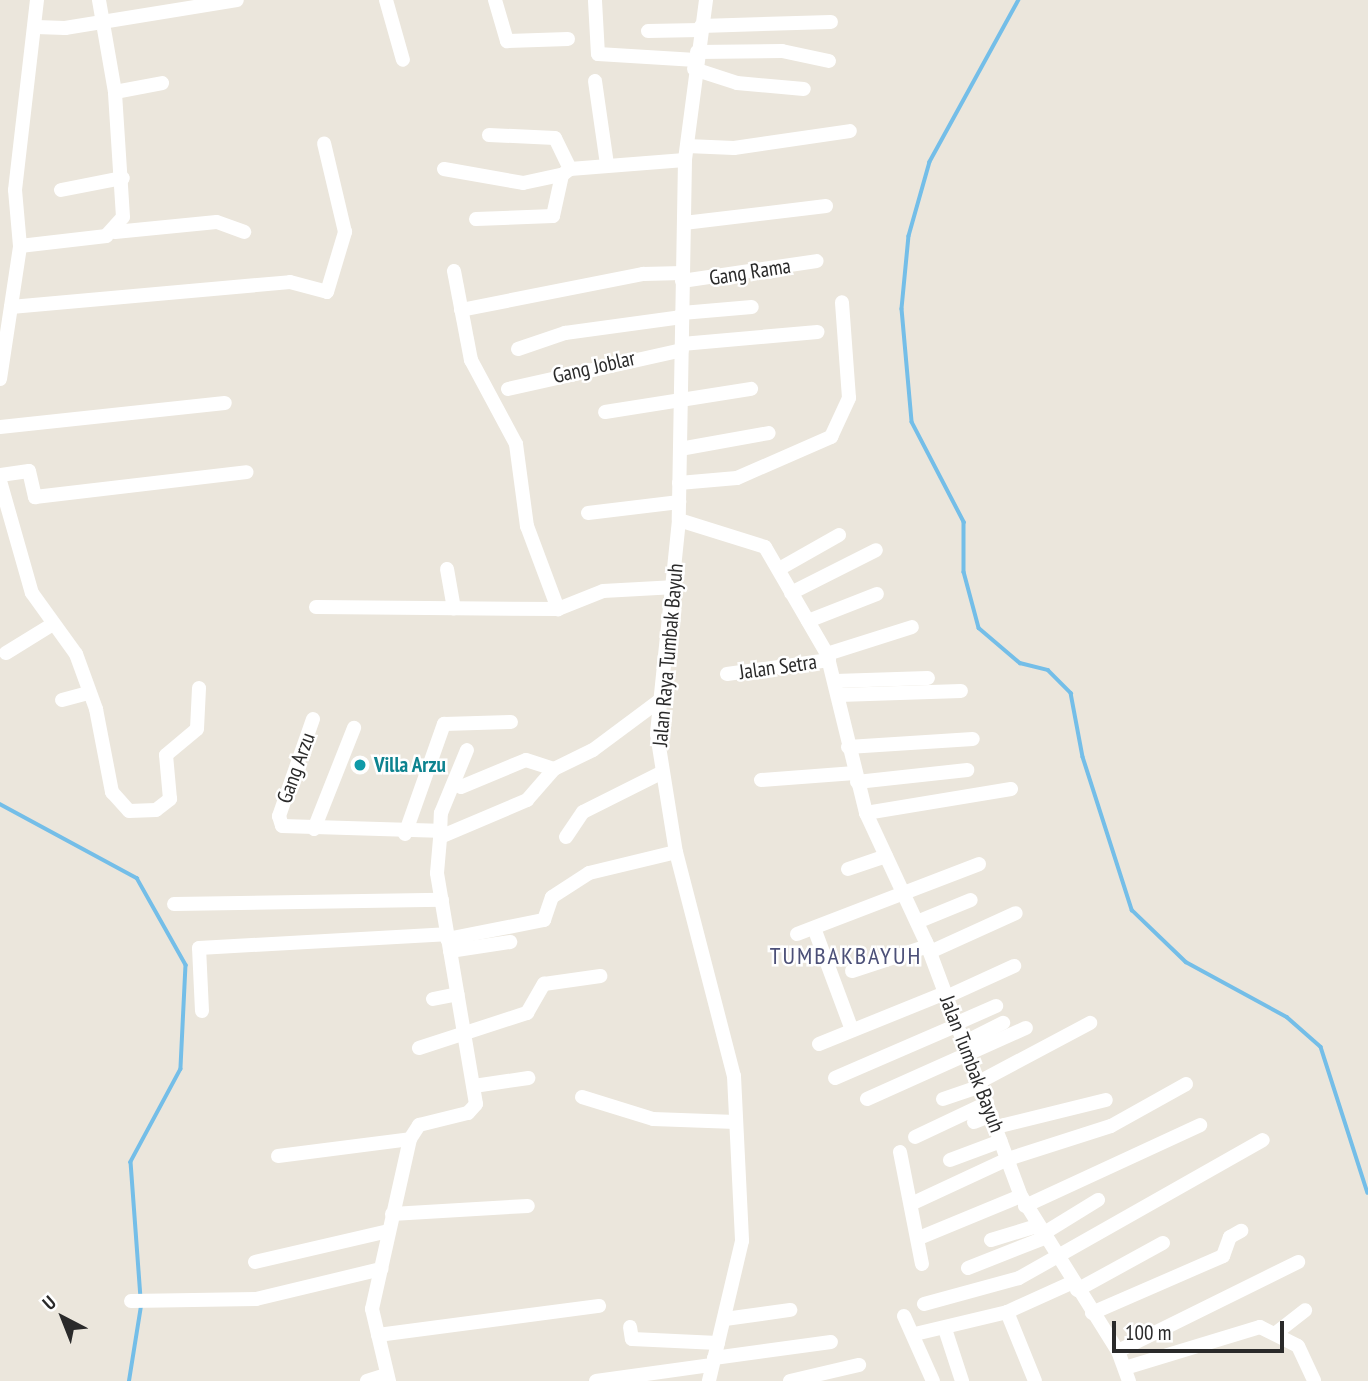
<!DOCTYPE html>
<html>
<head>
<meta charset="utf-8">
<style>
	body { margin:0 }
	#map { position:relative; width:1368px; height:1381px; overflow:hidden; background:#ebe6dc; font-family:"PT Sans Narrow",sans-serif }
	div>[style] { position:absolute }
	.stream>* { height:3.5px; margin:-1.75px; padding:0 1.75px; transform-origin:1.75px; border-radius:1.75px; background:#74bee8 }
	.minor>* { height:14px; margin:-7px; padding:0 7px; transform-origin:7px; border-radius:7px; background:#fff }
	.dots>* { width:19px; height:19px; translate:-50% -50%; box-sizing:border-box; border:4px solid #fff; border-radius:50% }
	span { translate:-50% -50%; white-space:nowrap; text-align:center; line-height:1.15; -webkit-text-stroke:5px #fff; paint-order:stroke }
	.street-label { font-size:21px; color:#2a2a2a }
	.culture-label { font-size:21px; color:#0d838f; font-weight:700 }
	.left { translate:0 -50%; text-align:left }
	.quarter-label { font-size:24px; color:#4c5078; letter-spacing:2px }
	.north { position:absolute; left:28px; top:1283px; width:70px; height:70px; -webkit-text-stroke:5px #fff; paint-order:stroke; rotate:318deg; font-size:19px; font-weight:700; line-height:28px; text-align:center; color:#2a2a2a }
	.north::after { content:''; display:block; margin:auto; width:24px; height:32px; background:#2a2a2a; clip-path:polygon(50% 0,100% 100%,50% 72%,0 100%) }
	.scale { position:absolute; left:1112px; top:1321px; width:172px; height:32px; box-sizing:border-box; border:4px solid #2a2a2a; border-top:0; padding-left:9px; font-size:21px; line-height:24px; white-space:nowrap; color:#2a2a2a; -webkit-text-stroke:5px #fff; paint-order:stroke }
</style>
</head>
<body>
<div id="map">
	<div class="stream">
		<i style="left:1019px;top:0;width:185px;rotate:118.8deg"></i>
		<i style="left:930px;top:162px;width:77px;rotate:105.8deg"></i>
		<i style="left:909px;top:236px;width:73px;rotate:95.5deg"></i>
		<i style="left:902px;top:309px;width:113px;rotate:84.9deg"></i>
		<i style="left:912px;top:422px;width:113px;rotate:62.5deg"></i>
		<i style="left:964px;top:522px;width:50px;rotate:90deg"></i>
		<i style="left:964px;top:572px;width:58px;rotate:75deg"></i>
		<i style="left:979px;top:628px;width:54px;rotate:40.5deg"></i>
		<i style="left:1020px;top:663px;width:29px;rotate:14deg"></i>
		<i style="left:1048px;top:670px;width:33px;rotate:45deg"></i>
		<i style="left:1071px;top:693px;width:65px;rotate:79.4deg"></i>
		<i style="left:1083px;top:757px;width:161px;rotate:72.2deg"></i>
		<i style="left:1132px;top:910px;width:75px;rotate:43.9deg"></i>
		<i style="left:1186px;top:962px;width:115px;rotate:28.6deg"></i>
		<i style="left:1287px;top:1017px;width:45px;rotate:41.4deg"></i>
		<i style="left:1321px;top:1047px;width:153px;rotate:72.2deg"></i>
		<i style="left:0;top:804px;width:156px;rotate:28.4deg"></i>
		<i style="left:137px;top:878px;width:100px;rotate:60.6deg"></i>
		<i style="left:186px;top:965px;width:104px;rotate:92.8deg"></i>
		<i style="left:181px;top:1069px;width:106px;rotate:118.3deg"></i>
		<i style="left:131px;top:1162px;width:136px;rotate:85.8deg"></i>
		<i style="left:129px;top:1381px;width:76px;rotate:-80.9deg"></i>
	</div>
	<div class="minor">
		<i style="left:386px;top:0;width:62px;rotate:74.2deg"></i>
		<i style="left:495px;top:0;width:43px;rotate:73.7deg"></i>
		<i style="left:507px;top:41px;width:61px;rotate:-1.9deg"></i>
		<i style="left:706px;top:0;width:161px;rotate:97.5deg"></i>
		<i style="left:685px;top:160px;width:360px;rotate:91deg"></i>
		<i style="left:679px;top:520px;width:215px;rotate:95.9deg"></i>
		<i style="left:657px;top:734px;width:120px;rotate:80.9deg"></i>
		<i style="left:676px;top:852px;width:231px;rotate:75.5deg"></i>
		<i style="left:734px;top:1076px;width:165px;rotate:87.2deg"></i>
		<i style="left:742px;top:1241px;width:144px;rotate:103.3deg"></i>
		<i style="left:595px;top:1px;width:53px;rotate:86.8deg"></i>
		<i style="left:598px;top:54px;width:98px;rotate:3.5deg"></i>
		<i style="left:701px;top:26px;width:130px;rotate:-1.8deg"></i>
		<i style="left:36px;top:27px;width:29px;rotate:2deg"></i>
		<i style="left:65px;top:28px;width:174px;rotate:-9.2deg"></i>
		<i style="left:648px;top:31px;width:52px;rotate:-1.1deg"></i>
		<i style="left:697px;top:52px;width:85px;rotate:-0.7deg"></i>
		<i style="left:782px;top:51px;width:48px;rotate:12deg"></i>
		<i style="left:694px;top:69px;width:45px;rotate:18deg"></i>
		<i style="left:737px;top:83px;width:67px;rotate:5.1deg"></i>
		<i style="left:595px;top:81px;width:84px;rotate:81.8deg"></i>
		<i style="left:115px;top:92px;width:48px;rotate:-10.8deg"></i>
		<i style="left:489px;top:135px;width:66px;rotate:2.6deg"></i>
		<i style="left:555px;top:138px;width:34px;rotate:64deg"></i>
		<i style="left:687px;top:146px;width:47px;rotate:2.4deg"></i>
		<i style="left:734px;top:148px;width:117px;rotate:-8.3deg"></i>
		<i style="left:444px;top:169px;width:80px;rotate:10deg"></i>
		<i style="left:523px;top:183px;width:40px;rotate:-12deg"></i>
		<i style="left:61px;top:190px;width:63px;rotate:-11deg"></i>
		<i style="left:476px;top:219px;width:77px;rotate:-2.2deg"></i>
		<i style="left:553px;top:216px;width:42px;rotate:-77.6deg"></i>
		<i style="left:562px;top:175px;width:10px;rotate:-37deg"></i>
		<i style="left:570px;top:169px;width:115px;rotate:-4.5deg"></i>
		<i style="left:684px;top:223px;width:143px;rotate:-6.8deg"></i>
		<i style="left:115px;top:232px;width:102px;rotate:-5.6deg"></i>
		<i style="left:217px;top:222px;width:29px;rotate:20deg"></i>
		<i style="left:20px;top:246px;width:56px;rotate:-95.1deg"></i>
		<i style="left:15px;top:190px;width:191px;rotate:-83.4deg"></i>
		<i style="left:454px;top:271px;width:91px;rotate:79.2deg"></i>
		<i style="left:471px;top:360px;width:95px;rotate:61.8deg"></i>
		<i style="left:516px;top:444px;width:83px;rotate:82.4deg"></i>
		<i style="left:527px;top:526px;width:89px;rotate:69.5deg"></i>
		<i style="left:682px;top:281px;width:136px;rotate:-8.4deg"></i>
		<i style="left:11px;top:307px;width:280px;rotate:-5.1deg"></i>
		<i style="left:290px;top:282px;width:38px;rotate:15deg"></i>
		<i style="left:327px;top:292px;width:63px;rotate:-73.3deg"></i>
		<i style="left:345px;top:232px;width:91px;rotate:-103.3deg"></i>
		<i style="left:461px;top:310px;width:186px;rotate:-11.2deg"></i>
		<i style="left:643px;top:274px;width:40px;rotate:-1.4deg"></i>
		<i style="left:682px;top:313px;width:70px;rotate:-4.9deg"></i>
		<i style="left:682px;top:344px;width:136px;rotate:-5.1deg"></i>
		<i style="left:518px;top:349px;width:50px;rotate:-18.8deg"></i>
		<i style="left:565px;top:333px;width:118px;rotate:-7.8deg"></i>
		<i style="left:0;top:379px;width:134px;rotate:-81.4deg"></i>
		<i style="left:20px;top:246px;width:87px;rotate:-6.6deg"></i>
		<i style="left:106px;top:236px;width:25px;rotate:-48deg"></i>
		<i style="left:123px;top:217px;width:125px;rotate:-93.7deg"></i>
		<i style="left:115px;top:92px;width:93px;rotate:-99.9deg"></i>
		<i style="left:508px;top:389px;width:178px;rotate:-12.6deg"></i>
		<i style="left:605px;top:412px;width:148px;rotate:-9deg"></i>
		<i style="left:0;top:427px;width:226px;rotate:-6.1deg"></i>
		<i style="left:680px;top:449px;width:90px;rotate:-10.2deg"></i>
		<i style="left:0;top:475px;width:29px;rotate:-8deg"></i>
		<i style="left:29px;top:471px;width:27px;rotate:77deg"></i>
		<i style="left:35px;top:497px;width:213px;rotate:-6.7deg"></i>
		<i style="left:0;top:481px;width:116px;rotate:74.1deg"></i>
		<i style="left:32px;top:593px;width:75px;rotate:54.2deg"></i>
		<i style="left:76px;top:654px;width:59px;rotate:70deg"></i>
		<i style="left:96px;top:709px;width:85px;rotate:79.1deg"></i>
		<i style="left:112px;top:792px;width:25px;rotate:48deg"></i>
		<i style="left:129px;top:811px;width:27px;rotate:-2deg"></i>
		<i style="left:156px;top:810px;width:18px;rotate:-38deg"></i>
		<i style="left:170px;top:799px;width:44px;rotate:-95.2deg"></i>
		<i style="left:166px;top:755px;width:40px;rotate:-40deg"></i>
		<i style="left:197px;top:729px;width:41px;rotate:-87.2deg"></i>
		<i style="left:679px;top:483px;width:58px;rotate:-4.9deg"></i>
		<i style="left:737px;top:478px;width:103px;rotate:-23.6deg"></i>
		<i style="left:831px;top:437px;width:43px;rotate:-65.2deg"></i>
		<i style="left:849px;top:398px;width:96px;rotate:-94.2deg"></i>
		<i style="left:588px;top:513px;width:92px;rotate:-6.9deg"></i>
		<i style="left:679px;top:520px;width:90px;rotate:17.4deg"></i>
		<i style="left:765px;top:547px;width:124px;rotate:59.9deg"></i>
		<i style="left:827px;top:654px;width:164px;rotate:76.2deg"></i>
		<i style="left:866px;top:813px;width:142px;rotate:65.1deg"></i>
		<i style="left:926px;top:942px;width:271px;rotate:69.5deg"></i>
		<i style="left:1021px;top:1196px;width:183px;rotate:58deg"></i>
		<i style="left:1118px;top:1351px;width:32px;rotate:70deg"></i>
		<i style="left:447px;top:569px;width:40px;rotate:80deg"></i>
		<i style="left:779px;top:569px;width:69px;rotate:-29.5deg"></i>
		<i style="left:791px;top:593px;width:95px;rotate:-26.8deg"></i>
		<i style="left:316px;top:607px;width:242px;rotate:0.5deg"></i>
		<i style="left:558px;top:609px;width:48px;rotate:-21.8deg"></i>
		<i style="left:603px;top:591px;width:73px;rotate:-3.1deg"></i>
		<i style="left:808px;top:621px;width:74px;rotate:-21.4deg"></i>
		<i style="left:6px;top:653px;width:55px;rotate:-31.7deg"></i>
		<i style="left:827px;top:654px;width:89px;rotate:-17.6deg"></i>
		<i style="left:727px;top:674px;width:103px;rotate:-7.8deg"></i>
		<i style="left:835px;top:681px;width:93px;rotate:-1.8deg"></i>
		<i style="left:839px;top:695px;width:122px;rotate:-1.9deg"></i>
		<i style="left:62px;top:700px;width:28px;rotate:-15deg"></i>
		<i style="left:313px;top:719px;width:103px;rotate:109.3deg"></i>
		<i style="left:279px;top:816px;width:10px;rotate:73deg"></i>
		<i style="left:282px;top:826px;width:155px;rotate:1.8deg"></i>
		<i style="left:848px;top:747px;width:125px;rotate:-3.7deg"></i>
		<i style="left:761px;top:780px;width:94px;rotate:-4.3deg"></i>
		<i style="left:857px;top:782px;width:111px;rotate:-6.2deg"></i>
		<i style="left:461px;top:787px;width:70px;rotate:-22.6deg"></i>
		<i style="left:526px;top:760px;width:29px;rotate:18deg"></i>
		<i style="left:866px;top:813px;width:147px;rotate:-9.4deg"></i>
		<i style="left:314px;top:829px;width:109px;rotate:-68.4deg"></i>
		<i style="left:405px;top:834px;width:117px;rotate:-70.5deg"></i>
		<i style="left:444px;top:724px;width:67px;rotate:-1.7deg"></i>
		<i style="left:440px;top:837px;width:24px;rotate:-88deg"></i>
		<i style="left:441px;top:813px;width:68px;rotate:-67.6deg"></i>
		<i style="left:566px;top:837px;width:30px;rotate:-56deg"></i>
		<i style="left:583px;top:812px;width:87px;rotate:-26.6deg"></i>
		<i style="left:848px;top:869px;width:40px;rotate:-18.9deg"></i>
		<i style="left:174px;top:904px;width:268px;rotate:-0.9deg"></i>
		<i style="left:917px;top:922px;width:58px;rotate:-22.2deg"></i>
		<i style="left:814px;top:928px;width:109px;rotate:69.6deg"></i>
		<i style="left:797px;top:934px;width:195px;rotate:-21deg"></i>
		<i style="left:447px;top:939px;width:99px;rotate:-11.1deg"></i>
		<i style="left:544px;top:920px;width:24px;rotate:-71deg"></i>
		<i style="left:552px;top:897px;width:44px;rotate:-33deg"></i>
		<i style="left:589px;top:873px;width:89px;rotate:-13.6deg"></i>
		<i style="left:450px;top:951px;width:61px;rotate:-8.5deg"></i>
		<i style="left:930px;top:952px;width:94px;rotate:-24.4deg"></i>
		<i style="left:852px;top:971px;width:80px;rotate:-18.2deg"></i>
		<i style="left:946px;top:997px;width:75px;rotate:-24.5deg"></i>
		<i style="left:433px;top:999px;width:25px;rotate:-11deg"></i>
		<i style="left:202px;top:1011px;width:63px;rotate:-92.7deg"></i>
		<i style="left:199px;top:948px;width:247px;rotate:-3.2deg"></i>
		<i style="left:955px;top:1024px;width:45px;rotate:-23.7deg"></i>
		<i style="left:963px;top:1043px;width:45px;rotate:-26.6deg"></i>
		<i style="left:819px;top:1044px;width:136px;rotate:-22deg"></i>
		<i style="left:419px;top:1048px;width:114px;rotate:-18deg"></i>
		<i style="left:527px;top:1013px;width:34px;rotate:-60deg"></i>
		<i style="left:544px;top:984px;width:57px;rotate:-8.1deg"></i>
		<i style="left:835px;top:1078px;width:131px;rotate:-23.4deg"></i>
		<i style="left:979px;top:1082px;width:126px;rotate:-28deg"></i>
		<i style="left:474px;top:1086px;width:55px;rotate:-8.4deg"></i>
		<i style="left:582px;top:1097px;width:74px;rotate:17.2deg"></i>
		<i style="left:653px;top:1119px;width:83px;rotate:2.1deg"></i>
		<i style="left:867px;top:1099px;width:174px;rotate:-24.1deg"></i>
		<i style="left:943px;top:1099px;width:40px;rotate:-18.9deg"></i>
		<i style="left:974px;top:1122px;width:19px;rotate:-21deg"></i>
		<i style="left:996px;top:1127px;width:113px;rotate:-13.8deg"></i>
		<i style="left:915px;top:1137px;width:80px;rotate:-25.3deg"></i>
		<i style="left:900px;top:1152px;width:114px;rotate:78.9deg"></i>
		<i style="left:278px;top:1156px;width:133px;rotate:-7.3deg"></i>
		<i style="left:950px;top:1160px;width:54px;rotate:-20.4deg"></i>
		<i style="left:911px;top:1204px;width:107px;rotate:-24.9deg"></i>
		<i style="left:1008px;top:1159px;width:108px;rotate:-17.8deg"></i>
		<i style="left:1111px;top:1126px;width:86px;rotate:-29.2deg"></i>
		<i style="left:1025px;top:1206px;width:193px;rotate:-24.8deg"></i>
		<i style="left:392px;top:1214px;width:136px;rotate:-3.4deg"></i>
		<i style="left:1041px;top:1235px;width:67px;rotate:-31.6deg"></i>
		<i style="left:919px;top:1238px;width:110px;rotate:-22.4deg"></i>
		<i style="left:991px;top:1240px;width:48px;rotate:-16.9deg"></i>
		<i style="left:255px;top:1262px;width:137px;rotate:-13.1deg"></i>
		<i style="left:968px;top:1268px;width:82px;rotate:-21.5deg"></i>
		<i style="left:1077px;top:1290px;width:98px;rotate:-28.7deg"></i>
		<i style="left:131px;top:1301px;width:125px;rotate:-0.9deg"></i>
		<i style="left:256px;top:1299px;width:129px;rotate:-13.5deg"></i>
		<i style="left:924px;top:1304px;width:98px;rotate:-15.3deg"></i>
		<i style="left:1019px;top:1278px;width:280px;rotate:-29.5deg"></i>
		<i style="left:1007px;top:1312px;width:74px;rotate:67.9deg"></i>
		<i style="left:1092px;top:1313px;width:143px;rotate:-23.5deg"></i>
		<i style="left:1223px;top:1256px;width:20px;rotate:-70deg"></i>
		<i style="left:1230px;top:1237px;width:13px;rotate:-29deg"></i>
		<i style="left:904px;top:1316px;width:71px;rotate:66deg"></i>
		<i style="left:725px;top:1319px;width:66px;rotate:-7.9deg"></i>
		<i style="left:630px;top:1327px;width:12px;rotate:81deg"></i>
		<i style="left:632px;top:1339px;width:86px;rotate:2.7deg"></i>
		<i style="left:945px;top:1329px;width:55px;rotate:71.9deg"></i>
		<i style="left:1276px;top:1333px;width:37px;rotate:-38deg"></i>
		<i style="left:915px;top:1334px;width:95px;rotate:-13.4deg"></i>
		<i style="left:1007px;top:1312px;width:70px;rotate:-24.4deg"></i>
		<i style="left:378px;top:1335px;width:223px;rotate:-7.5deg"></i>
		<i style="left:1118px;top:1351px;width:201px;rotate:-26.3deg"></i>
		<i style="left:714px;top:1358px;width:118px;rotate:-7.8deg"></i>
		<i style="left:1125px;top:1368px;width:141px;rotate:-16.9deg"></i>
		<i style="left:1260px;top:1327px;width:42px;rotate:26.6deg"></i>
		<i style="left:1298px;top:1346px;width:38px;rotate:65deg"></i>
		<i style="left:367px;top:1381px;width:20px;rotate:-18deg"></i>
		<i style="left:389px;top:1381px;width:74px;rotate:-103.3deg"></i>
		<i style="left:372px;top:1309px;width:174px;rotate:-77.4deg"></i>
		<i style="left:410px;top:1139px;width:17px;rotate:-57deg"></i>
		<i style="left:419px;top:1125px;width:50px;rotate:-13.8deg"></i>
		<i style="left:468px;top:1113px;width:12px;rotate:-48deg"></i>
		<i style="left:476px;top:1104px;width:234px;rotate:-99.6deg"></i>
		<i style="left:437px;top:873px;width:36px;rotate:-85deg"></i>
		<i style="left:440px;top:837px;width:95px;rotate:-23deg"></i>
		<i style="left:527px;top:800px;width:41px;rotate:-48.9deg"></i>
		<i style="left:554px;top:769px;width:43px;rotate:-26deg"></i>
		<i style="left:593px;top:750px;width:84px;rotate:-36.7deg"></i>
		<i style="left:596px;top:1381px;width:117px;rotate:-7.9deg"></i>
		<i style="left:790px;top:1381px;width:71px;rotate:-13.1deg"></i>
	</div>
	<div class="dots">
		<i style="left:360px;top:765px;background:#0f9aa8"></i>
	</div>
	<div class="street-label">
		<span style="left:750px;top:272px;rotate:-9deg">Gang Rama</span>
		<span style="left:594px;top:367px;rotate:-13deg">Gang Joblar</span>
		<span style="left:668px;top:655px;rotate:-85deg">Jalan Raya Tumbak Bayuh</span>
		<span style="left:778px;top:667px;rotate:-8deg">Jalan Setra</span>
		<span style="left:296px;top:768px;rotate:-70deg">Gang Arzu</span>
		<span style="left:972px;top:1064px;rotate:69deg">Jalan Tumbak Bayuh</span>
	</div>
	<div class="culture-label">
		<span class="left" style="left:374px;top:765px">Villa Arzu</span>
	</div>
	<div class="quarter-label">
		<span style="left:846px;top:956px">TUMBAKBAYUH</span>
	</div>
	<div class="north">U</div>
	<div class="scale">100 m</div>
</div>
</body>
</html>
